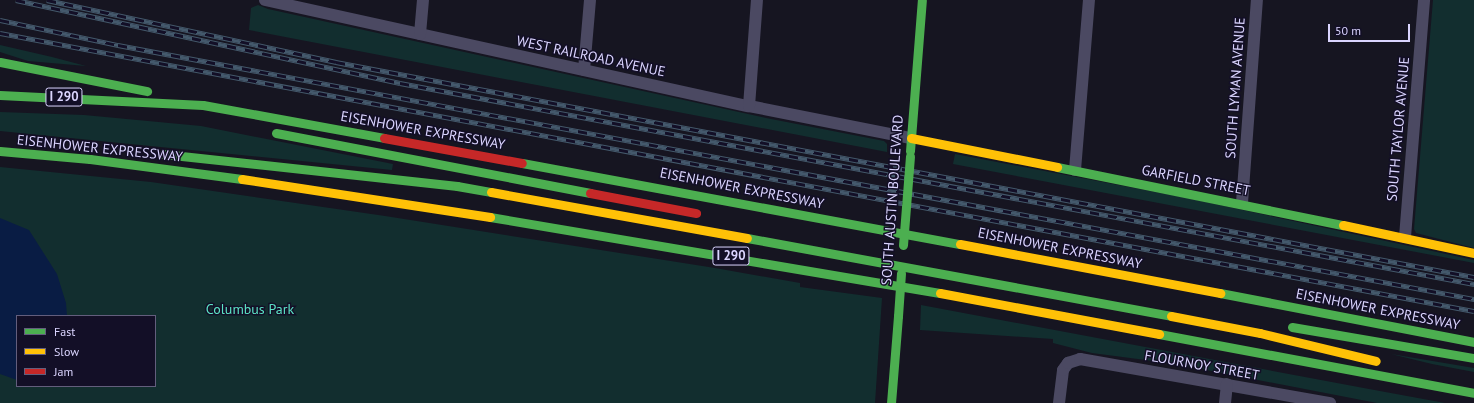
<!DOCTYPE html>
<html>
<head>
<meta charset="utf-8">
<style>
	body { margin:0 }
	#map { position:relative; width:1474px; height:403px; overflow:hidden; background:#161521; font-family:"PT Sans",sans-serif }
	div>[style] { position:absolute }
	.green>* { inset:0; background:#122e2f }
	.water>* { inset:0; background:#091c44 }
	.street>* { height:12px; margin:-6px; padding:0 6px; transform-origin:6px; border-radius:6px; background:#4b4962 }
	.fast>* { height:9px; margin:-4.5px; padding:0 4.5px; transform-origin:4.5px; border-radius:4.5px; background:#4caf50 }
	.slow>* { height:9px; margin:-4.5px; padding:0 4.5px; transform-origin:4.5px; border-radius:4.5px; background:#ffc107 }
	.jam>* { height:9px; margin:-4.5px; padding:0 4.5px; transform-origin:4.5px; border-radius:4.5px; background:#c62828 }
	.rail>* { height:4.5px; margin-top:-2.25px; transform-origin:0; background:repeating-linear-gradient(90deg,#130f27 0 9px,#44596c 0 18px); box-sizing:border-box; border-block:1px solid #44596c }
	.fast-bridge>* { height:9px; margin:-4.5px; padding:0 4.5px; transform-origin:4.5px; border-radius:4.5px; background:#4caf50 }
	span { translate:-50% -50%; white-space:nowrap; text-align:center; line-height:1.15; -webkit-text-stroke:3px #130f27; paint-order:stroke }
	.shield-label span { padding:1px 3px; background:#130f27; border:1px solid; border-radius:3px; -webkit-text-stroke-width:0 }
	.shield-label { font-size:13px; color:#dbd5ff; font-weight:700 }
	.street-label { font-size:14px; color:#dbd5ff }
	.park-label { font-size:14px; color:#5ce4c6 }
	.legend { position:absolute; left:16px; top:315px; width:140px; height:72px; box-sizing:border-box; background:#130f27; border:1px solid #635e7d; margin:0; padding:5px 7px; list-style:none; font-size:12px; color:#dbd5ff }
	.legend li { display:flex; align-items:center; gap:8px; height:20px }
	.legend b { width:20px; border:1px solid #635e7d }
	.scale { position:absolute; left:1328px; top:24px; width:82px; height:18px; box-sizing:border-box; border:2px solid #dbd5ff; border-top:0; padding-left:5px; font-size:12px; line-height:14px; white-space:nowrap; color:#dbd5ff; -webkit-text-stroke:3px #130f27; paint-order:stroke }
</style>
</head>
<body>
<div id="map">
	<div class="green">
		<i style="clip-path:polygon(1433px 0,1474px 0,1474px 248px,1416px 233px,1414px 229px)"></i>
		<i style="clip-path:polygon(258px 5px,268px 9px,766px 118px,884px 141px,887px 144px,887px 152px,249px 30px,251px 8px)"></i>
		<i style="clip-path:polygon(0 45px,52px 57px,86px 66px,28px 61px,0 52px)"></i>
		<i style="clip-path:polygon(0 112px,84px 115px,201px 126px,393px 164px,392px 170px,0 131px)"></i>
		<i style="clip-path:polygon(955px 154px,1187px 198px,1474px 260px,1474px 263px,953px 164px)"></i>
		<i style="clip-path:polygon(evenodd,0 167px,151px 182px,385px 216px,715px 268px,800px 283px,800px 287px,882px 298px,875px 403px,0 403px,0 167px,17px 316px,155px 316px,155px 386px,17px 386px,17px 316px)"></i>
		<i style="clip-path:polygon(921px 305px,1369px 389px,1445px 403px,1377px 403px,1176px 364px,1092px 353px,1053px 343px,1053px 339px,920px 330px)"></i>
		<i style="clip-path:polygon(1391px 354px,1474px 368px,1474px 372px,1432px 364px)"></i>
	</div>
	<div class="water">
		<i style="clip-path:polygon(0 218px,29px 230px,57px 274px,66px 303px,67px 316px,17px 316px,17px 380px,0 374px)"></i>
	</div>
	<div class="street">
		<i style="left:265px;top:0;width:495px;rotate:12.4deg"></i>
		<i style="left:749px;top:106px;width:165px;rotate:11.2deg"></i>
		<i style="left:420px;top:34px;width:34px;rotate:-85deg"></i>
		<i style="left:584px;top:70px;width:70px;rotate:-85.1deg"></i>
		<i style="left:749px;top:106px;width:106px;rotate:-85.7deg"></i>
		<i style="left:1075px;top:170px;width:171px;rotate:-85.3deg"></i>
		<i style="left:1242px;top:203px;width:204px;rotate:-85.8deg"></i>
		<i style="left:1405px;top:237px;width:238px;rotate:-85.4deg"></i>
		<i style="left:1059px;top:403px;width:33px;rotate:-83deg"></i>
		<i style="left:1063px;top:370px;width:9px;rotate:-54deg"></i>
		<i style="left:1068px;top:363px;width:13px;rotate:-18deg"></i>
		<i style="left:1080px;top:359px;width:254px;rotate:10deg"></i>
		<i style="left:1225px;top:403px;width:19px;rotate:-84deg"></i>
	</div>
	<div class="fast">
		<i style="left:0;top:62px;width:150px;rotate:11.2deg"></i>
		<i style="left:0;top:95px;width:203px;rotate:2.8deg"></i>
		<i style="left:203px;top:105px;width:184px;rotate:10.3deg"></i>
		<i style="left:276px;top:133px;width:320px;rotate:10.8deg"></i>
		<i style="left:0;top:151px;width:90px;rotate:5.1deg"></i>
		<i style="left:90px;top:159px;width:153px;rotate:7.5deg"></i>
		<i style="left:910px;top:151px;width:151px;rotate:-85.5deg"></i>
		<i style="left:163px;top:154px;width:296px;rotate:6.2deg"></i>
		<i style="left:457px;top:186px;width:35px;rotate:10deg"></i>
		<i style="left:522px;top:163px;width:445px;rotate:10.5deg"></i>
		<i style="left:1057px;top:167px;width:292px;rotate:11.5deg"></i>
		<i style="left:490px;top:217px;width:456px;rotate:9.6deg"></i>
		<i style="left:747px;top:238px;width:431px;rotate:10.4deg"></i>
		<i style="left:1220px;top:293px;width:259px;rotate:10.9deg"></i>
		<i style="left:1292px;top:327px;width:185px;rotate:9.7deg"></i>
		<i style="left:1159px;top:334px;width:320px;rotate:10.6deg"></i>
		<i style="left:891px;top:403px;width:87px;rotate:-85.4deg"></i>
	</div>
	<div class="slow">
		<i style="left:911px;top:138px;width:149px;rotate:11.2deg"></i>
		<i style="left:242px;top:179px;width:251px;rotate:8.7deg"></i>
		<i style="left:491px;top:192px;width:260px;rotate:10.2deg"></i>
		<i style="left:1343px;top:225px;width:134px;rotate:12.1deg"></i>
		<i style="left:960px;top:244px;width:265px;rotate:10.7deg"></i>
		<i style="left:940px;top:293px;width:223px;rotate:10.6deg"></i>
		<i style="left:1171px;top:316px;width:91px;rotate:10.8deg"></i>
		<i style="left:1260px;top:333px;width:119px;rotate:13.6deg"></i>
	</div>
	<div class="jam">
		<i style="left:384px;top:138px;width:140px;rotate:10.3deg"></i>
		<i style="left:590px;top:193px;width:108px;rotate:10.7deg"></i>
	</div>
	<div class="rail">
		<i style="left:16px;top:0;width:393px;rotate:12.2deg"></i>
		<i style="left:400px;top:83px;width:1093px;rotate:10.6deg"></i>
		<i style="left:47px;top:0;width:296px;rotate:12.1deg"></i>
		<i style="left:336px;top:62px;width:1158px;rotate:10.7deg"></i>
		<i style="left:0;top:20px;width:121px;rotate:12deg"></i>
		<i style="left:118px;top:45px;width:1380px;rotate:10.61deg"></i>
		<i style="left:0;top:33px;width:1500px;rotate:10.68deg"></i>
	</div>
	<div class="fast-bridge">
		<i style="left:903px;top:245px;width:89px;rotate:-85.5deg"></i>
		<i style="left:898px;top:316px;width:43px;rotate:-86deg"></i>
	</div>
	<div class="shield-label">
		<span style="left:64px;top:97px">I 290</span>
		<span style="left:731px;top:256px">I 290</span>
	</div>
	<div class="street-label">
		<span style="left:591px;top:56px;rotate:12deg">WEST RAILROAD AVENUE</span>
		<span style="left:1235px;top:88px;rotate:-86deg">SOUTH LYMAN AVENUE</span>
		<span style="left:1398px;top:129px;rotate:-85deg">SOUTH TAYLOR AVENUE</span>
		<span style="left:423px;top:130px;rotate:10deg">EISENHOWER EXPRESSWAY</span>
		<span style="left:100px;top:148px;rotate:6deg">EISENHOWER EXPRESSWAY</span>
		<span style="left:1196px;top:180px;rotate:11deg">GARFIELD STREET</span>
		<span style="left:742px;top:188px;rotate:11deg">EISENHOWER EXPRESSWAY</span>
		<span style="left:892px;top:200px;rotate:-86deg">SOUTH AUSTIN BOULEVARD</span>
		<span style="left:1060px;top:248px;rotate:11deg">EISENHOWER EXPRESSWAY</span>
		<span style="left:1378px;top:309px;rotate:11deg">EISENHOWER EXPRESSWAY</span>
		<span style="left:1202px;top:365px;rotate:10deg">FLOURNOY STREET</span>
	</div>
	<div class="park-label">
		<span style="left:250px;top:309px">Columbus Park</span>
	</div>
	<ul class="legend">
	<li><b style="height:5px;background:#4caf50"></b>Fast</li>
	<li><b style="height:5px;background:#ffc107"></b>Slow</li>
	<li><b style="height:5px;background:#c62828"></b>Jam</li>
	</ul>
	<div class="scale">50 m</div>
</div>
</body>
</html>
